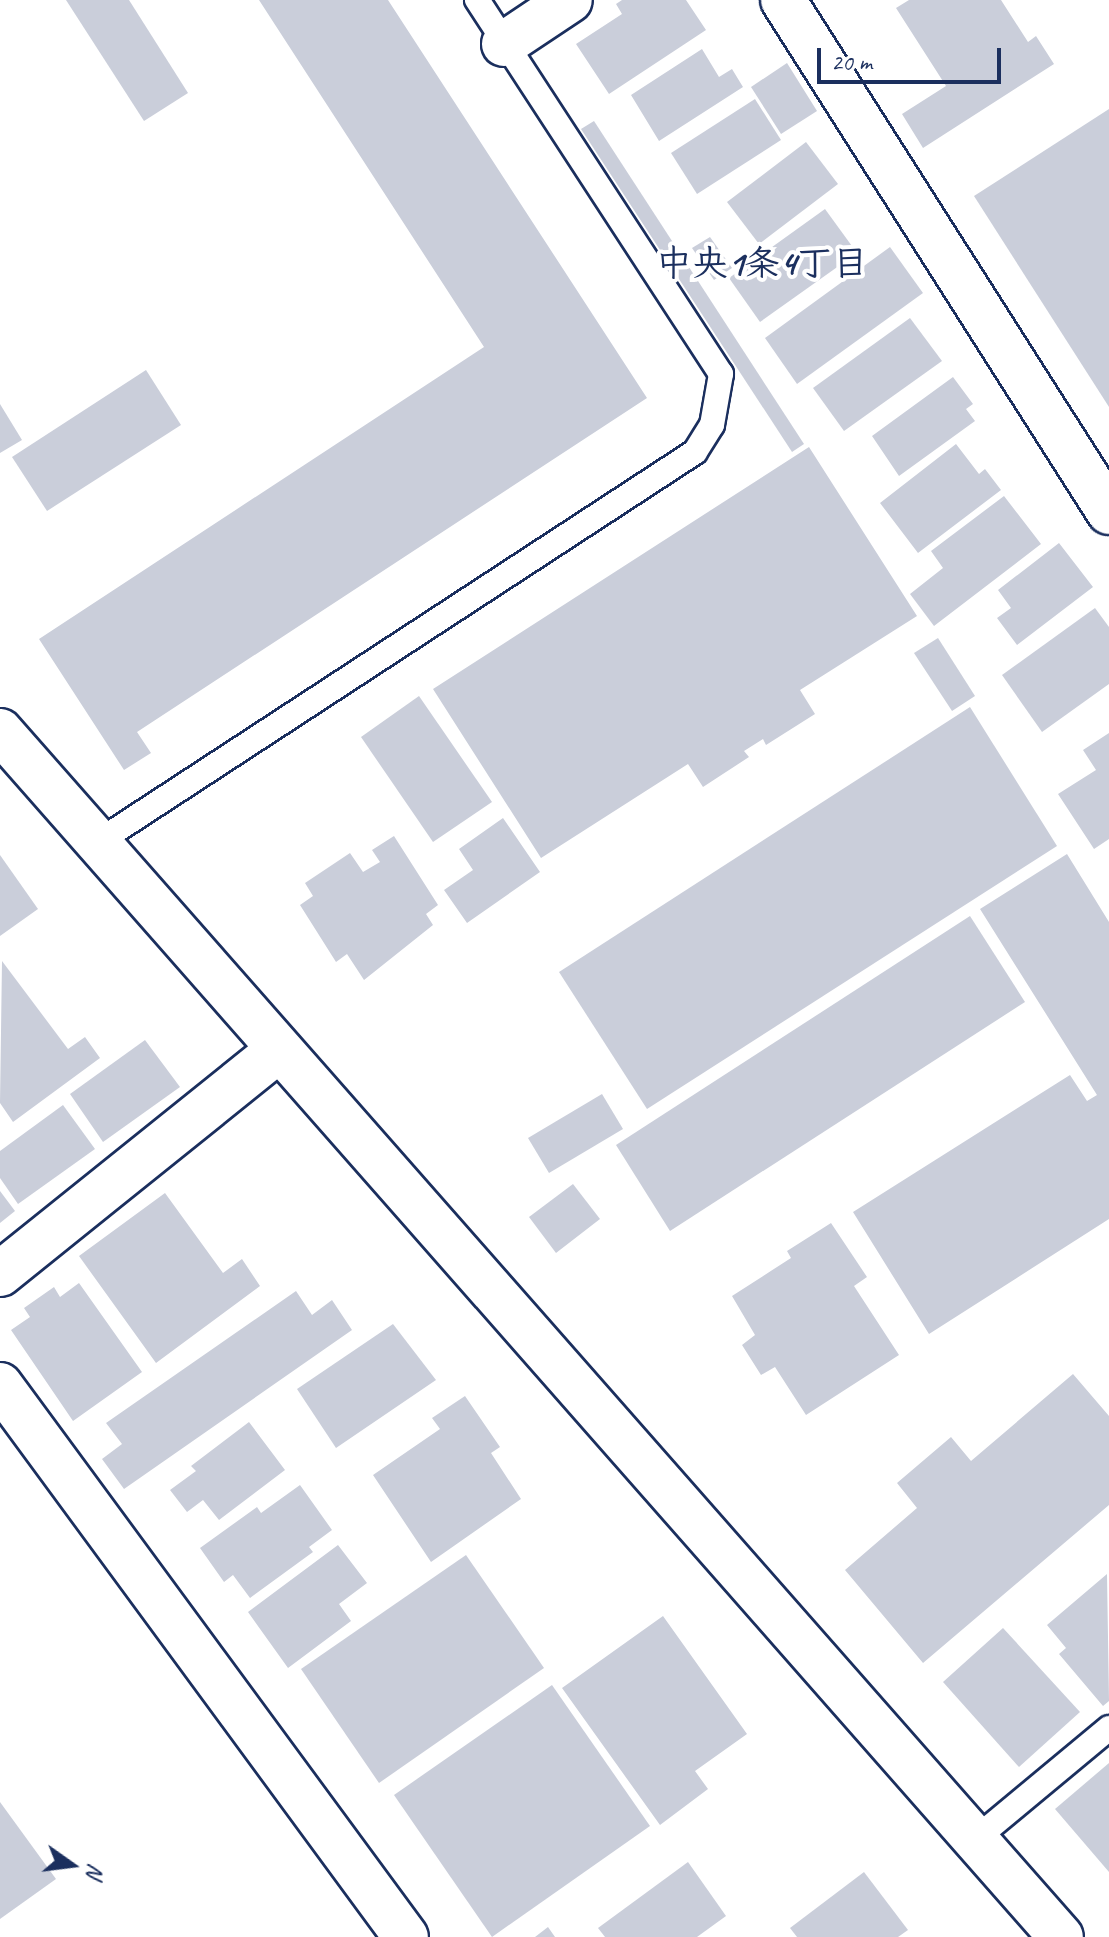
<!DOCTYPE html>
<html>
<head>
<meta charset="utf-8">
<style>
	body { margin:0 }
	#map { position:relative; width:1109px; height:1937px; overflow:hidden; background:#fff; font-family:Caveat,"Klee One",sans-serif }
	div>[style] { position:absolute }
	.building>* { inset:0; background:#caceda }
	.roads { filter:drop-shadow(2px 0 #1b2f5e) drop-shadow(-2px 0 #1b2f5e) drop-shadow(0 2px #1b2f5e) drop-shadow(0 -2px #1b2f5e) }
	.lane>* { height:24px; margin:-12px; padding:0 12px; transform-origin:12px; border-radius:12px; background:#fff }
	.street>* { height:44px; margin:-22px; padding:0 22px; transform-origin:22px; border-radius:22px; background:#fff }
	span { translate:-50% -50%; white-space:nowrap; text-align:center; line-height:1.15; -webkit-text-stroke:8px #fff; paint-order:stroke }
	.neighbourhood-label { font-size:36px; color:#1b2f5e; font-weight:700 }
	.north { position:absolute; left:32px; top:1825px; width:80px; height:80px; -webkit-text-stroke:6px #fff; paint-order:stroke; rotate:104deg; font-size:22px; font-weight:700; line-height:32px; text-align:center; color:#1b2f5e }
	.north::after { content:''; display:block; margin:auto; width:28px; height:36px; background:#1b2f5e; clip-path:polygon(50% 0,100% 100%,50% 72%,0 100%) }
	.scale { position:absolute; left:817px; top:48px; width:184px; height:36px; box-sizing:border-box; border:4px solid #1b2f5e; border-top:0; padding-left:10px; font-size:24px; line-height:28px; white-space:nowrap; color:#1b2f5e; -webkit-text-stroke:6px #fff; paint-order:stroke }
</style>
</head>
<body>
<div id="map">
	<div class="building">
		<i style="clip-path:polygon(66px 0,129px 0,188px 93px,144px 121px)"></i>
		<i style="clip-path:polygon(259px 0,388px 0,647px 398px,137px 732px,151px 753px,124px 770px,39px 639px,484px 347px)"></i>
		<i style="clip-path:polygon(622px 0,686px 0,706px 30px,609px 94px,576px 44px,622px 14px,616px 4px)"></i>
		<i style="clip-path:polygon(909px 0,1001px 0,1028px 42px,1036px 36px,1054px 64px,923px 148px,902px 114px,946px 86px,896px 8px)"></i>
		<i style="clip-path:polygon(702px 49px,719px 77px,732px 69px,743px 87px,659px 141px,631px 95px)"></i>
		<i style="clip-path:polygon(787px 63px,817px 111px,781px 134px,751px 87px)"></i>
		<i style="clip-path:polygon(755px 99px,781px 140px,697px 194px,671px 153px)"></i>
		<i style="clip-path:polygon(1109px 109px,1109px 407px,974px 196px)"></i>
		<i style="clip-path:polygon(594px 121px,804px 444px,792px 452px,581px 129px)"></i>
		<i style="clip-path:polygon(806px 142px,838px 184px,759px 244px,727px 202px)"></i>
		<i style="clip-path:polygon(825px 209px,857px 253px,760px 322px,729px 278px)"></i>
		<i style="clip-path:polygon(710px 237px,732px 268px,714px 280px,692px 248px)"></i>
		<i style="clip-path:polygon(890px 247px,923px 293px,797px 384px,765px 338px)"></i>
		<i style="clip-path:polygon(910px 318px,942px 361px,844px 431px,813px 388px)"></i>
		<i style="clip-path:polygon(146px 370px,181px 425px,47px 511px,12px 457px)"></i>
		<i style="clip-path:polygon(953px 377px,973px 404px,966px 409px,975px 421px,899px 476px,872px 436px)"></i>
		<i style="clip-path:polygon(0 404px,22px 440px,0 453px)"></i>
		<i style="clip-path:polygon(956px 444px,979px 474px,985px 469px,1001px 490px,918px 553px,880px 503px)"></i>
		<i style="clip-path:polygon(809px 447px,917px 616px,800px 690px,815px 714px,766px 745px,763px 739px,744px 751px,749px 757px,703px 787px,688px 764px,541px 858px,433px 689px)"></i>
		<i style="clip-path:polygon(1004px 496px,1041px 544px,934px 626px,910px 594px,943px 568px,931px 551px)"></i>
		<i style="clip-path:polygon(1059px 543px,1093px 587px,1017px 645px,997px 618px,1011px 608px,998px 590px)"></i>
		<i style="clip-path:polygon(1095px 608px,1109px 627px,1109px 684px,1042px 732px,1002px 675px)"></i>
		<i style="clip-path:polygon(938px 638px,975px 696px,952px 711px,914px 653px)"></i>
		<i style="clip-path:polygon(419px 696px,492px 802px,433px 842px,361px 737px)"></i>
		<i style="clip-path:polygon(970px 707px,1057px 846px,647px 1109px,559px 972px)"></i>
		<i style="clip-path:polygon(1109px 733px,1109px 839px,1094px 849px,1058px 794px,1096px 770px,1083px 750px)"></i>
		<i style="clip-path:polygon(503px 818px,540px 872px,467px 923px,444px 890px,473px 870px,459px 849px)"></i>
		<i style="clip-path:polygon(394px 836px,438px 905px,426px 914px,433px 925px,364px 980px,347px 954px,336px 962px,300px 905px,313px 896px,305px 883px,350px 853px,363px 872px,380px 862px,372px 850px)"></i>
		<i style="clip-path:polygon(1067px 854px,1109px 922px,1109px 1219px,929px 1334px,853px 1212px,1070px 1075px,1087px 1101px,1097px 1095px,980px 909px)"></i>
		<i style="clip-path:polygon(0 855px,38px 909px,0 936px)"></i>
		<i style="clip-path:polygon(970px 916px,1025px 1002px,670px 1231px,616px 1145px)"></i>
		<i style="clip-path:polygon(2px 961px,68px 1049px,85px 1037px,100px 1058px,13px 1122px,0 1103px)"></i>
		<i style="clip-path:polygon(145px 1040px,180px 1087px,103px 1142px,70px 1094px)"></i>
		<i style="clip-path:polygon(602px 1094px,623px 1129px,549px 1173px,528px 1138px)"></i>
		<i style="clip-path:polygon(63px 1105px,95px 1149px,18px 1204px,0 1178px,0 1151px)"></i>
		<i style="clip-path:polygon(573px 1184px,600px 1219px,556px 1253px,529px 1217px)"></i>
		<i style="clip-path:polygon(0 1191px,15px 1211px,0 1223px)"></i>
		<i style="clip-path:polygon(165px 1193px,223px 1273px,242px 1259px,260px 1286px,156px 1363px,79px 1256px)"></i>
		<i style="clip-path:polygon(831px 1223px,867px 1277px,854px 1286px,899px 1355px,806px 1415px,775px 1367px,761px 1375px,742px 1345px,755px 1335px,732px 1296px,791px 1258px,787px 1251px)"></i>
		<i style="clip-path:polygon(79px 1283px,142px 1372px,73px 1421px,11px 1330px,30px 1317px,24px 1308px,54px 1287px,60px 1297px)"></i>
		<i style="clip-path:polygon(296px 1291px,312px 1315px,332px 1300px,352px 1330px,124px 1489px,102px 1459px,122px 1444px,106px 1423px)"></i>
		<i style="clip-path:polygon(393px 1324px,436px 1380px,336px 1448px,297px 1389px)"></i>
		<i style="clip-path:polygon(1073px 1374px,1109px 1416px,1109px 1505px,923px 1663px,845px 1570px,917px 1508px,897px 1483px,951px 1437px,971px 1461px)"></i>
		<i style="clip-path:polygon(465px 1396px,500px 1447px,491px 1453px,521px 1499px,431px 1562px,373px 1475px,440px 1429px,432px 1418px)"></i>
		<i style="clip-path:polygon(249px 1422px,285px 1470px,219px 1520px,203px 1500px,187px 1512px,170px 1490px,196px 1471px,191px 1466px)"></i>
		<i style="clip-path:polygon(300px 1485px,332px 1530px,309px 1547px,313px 1552px,250px 1598px,233px 1575px,224px 1582px,200px 1548px,257px 1507px,261px 1513px)"></i>
		<i style="clip-path:polygon(338px 1545px,367px 1583px,339px 1604px,351px 1621px,288px 1668px,248px 1612px)"></i>
		<i style="clip-path:polygon(466px 1555px,544px 1668px,379px 1783px,301px 1669px)"></i>
		<i style="clip-path:polygon(1107px 1574px,1109px 1701px,1103px 1706px,1059px 1654px,1066px 1648px,1047px 1625px)"></i>
		<i style="clip-path:polygon(663px 1616px,747px 1734px,695px 1771px,708px 1789px,660px 1825px,562px 1688px)"></i>
		<i style="clip-path:polygon(1003px 1628px,1080px 1712px,1019px 1767px,943px 1682px)"></i>
		<i style="clip-path:polygon(552px 1685px,650px 1826px,492px 1937px,394px 1795px)"></i>
		<i style="clip-path:polygon(1109px 1763px,1109px 1872px,1055px 1809px)"></i>
		<i style="clip-path:polygon(0 1802px,56px 1879px,0 1919px)"></i>
		<i style="clip-path:polygon(688px 1862px,726px 1916px,697px 1937px,605px 1937px,598px 1928px)"></i>
		<i style="clip-path:polygon(864px 1872px,908px 1930px,898px 1937px,797px 1937px,790px 1928px)"></i>
		<i style="clip-path:polygon(548px 1927px,555px 1937px,535px 1937px)"></i>
	</div>
	<div class="roads">
		<div class="lane">
			<i style="left:98px;top:842px;width:713px;rotate:-33.16deg"></i>
			<i style="left:695px;top:452px;width:32px;rotate:-58deg"></i>
			<i style="left:712px;top:425px;width:52px;rotate:-80deg"></i>
			<i style="left:721px;top:374px;width:447px;rotate:-123.1deg"></i>
			<i style="left:973px;top:1841px;width:177px;rotate:-39.7deg"></i>
		</div>
		<div class="street">
			<i style="left:783px;top:0;width:607px;rotate:57.51deg"></i>
			<i style="left:504px;top:44px;width:79px;rotate:-33.7deg"></i>
			<i style="left:0;top:731px;width:1606px;rotate:48.66deg"></i>
			<i style="left:0;top:1274px;width:358px;rotate:-38.8deg"></i>
			<i style="left:0;top:1385px;width:685px;rotate:53.67deg"></i>
		</div>
	</div>
	<div class="neighbourhood-label">
		<span style="left:762px;top:264px">中央1条4丁目</span>
	</div>
	<div class="north">N</div>
	<div class="scale">20 m</div>
</div>
</body>
</html>
